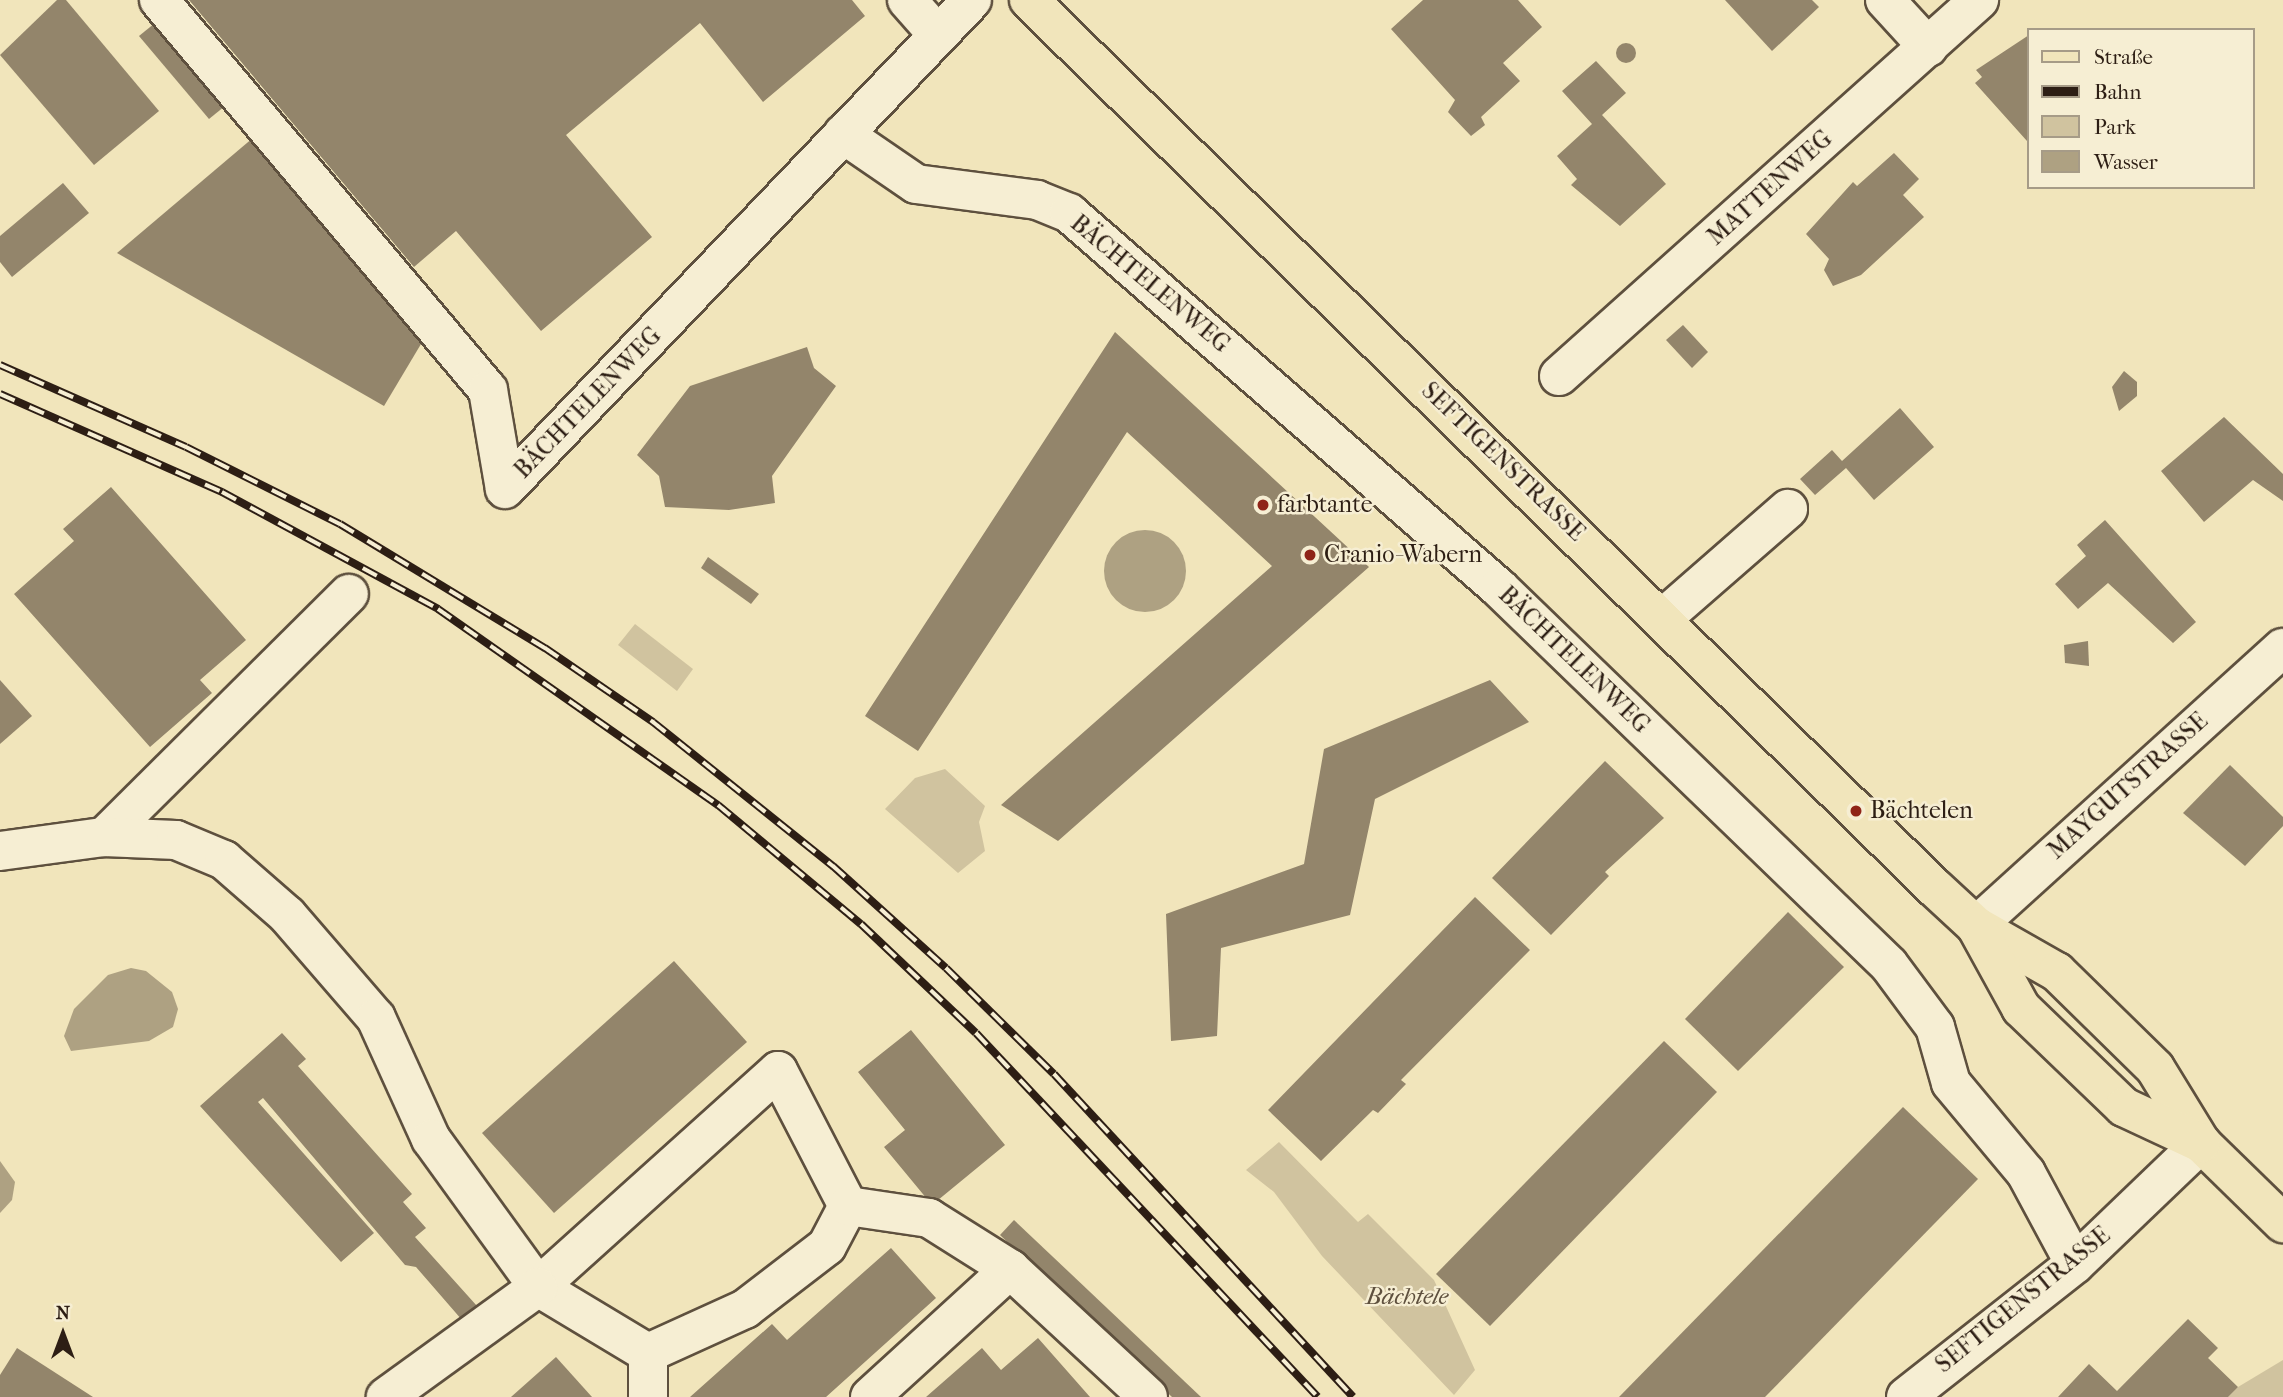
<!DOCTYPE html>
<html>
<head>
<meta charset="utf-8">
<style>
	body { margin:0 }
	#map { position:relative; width:2283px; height:1397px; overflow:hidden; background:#f1e5bb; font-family:"IM FELL French Canon",serif }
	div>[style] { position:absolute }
	.green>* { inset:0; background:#d0c39f }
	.water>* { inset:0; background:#aea182 }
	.round { border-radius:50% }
	.building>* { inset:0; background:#93856b }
	.roads { filter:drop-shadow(2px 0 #5e503e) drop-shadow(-2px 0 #5e503e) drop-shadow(0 2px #5e503e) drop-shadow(0 -2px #5e503e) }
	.minor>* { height:38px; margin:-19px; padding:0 19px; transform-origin:19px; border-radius:19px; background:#f6eed3 }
	.major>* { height:38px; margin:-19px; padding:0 19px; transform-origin:19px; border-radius:19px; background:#f1e5bb }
	.rail>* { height:8px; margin-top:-4px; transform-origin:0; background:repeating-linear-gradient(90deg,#f6eed3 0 16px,#2d1e14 0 32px); box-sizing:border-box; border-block:2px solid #2d1e14 }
	.dots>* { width:19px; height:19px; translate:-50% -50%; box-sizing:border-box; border:4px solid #f6eed3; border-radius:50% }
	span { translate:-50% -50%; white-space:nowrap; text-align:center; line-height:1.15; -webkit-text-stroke:5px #f6eed3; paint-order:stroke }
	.street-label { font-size:24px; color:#2d1e14 }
	.poi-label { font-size:24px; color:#2d1e14 }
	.left { translate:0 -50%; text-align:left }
	.park-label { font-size:24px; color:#5e503e; font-style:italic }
	.legend { position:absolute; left:2027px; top:28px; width:228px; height:161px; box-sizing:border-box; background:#f6eed3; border:2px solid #a69b87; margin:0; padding:9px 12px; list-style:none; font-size:21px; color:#2d1e14 }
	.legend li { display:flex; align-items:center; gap:14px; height:35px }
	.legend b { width:35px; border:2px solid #a69b87 }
	.north { position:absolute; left:28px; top:1299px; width:70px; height:70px; -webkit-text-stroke:5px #f6eed3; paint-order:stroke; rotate:0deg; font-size:19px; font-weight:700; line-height:28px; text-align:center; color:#2d1e14 }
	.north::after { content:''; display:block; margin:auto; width:24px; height:32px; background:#2d1e14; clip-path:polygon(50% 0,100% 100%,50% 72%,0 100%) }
</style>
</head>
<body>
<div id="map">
	<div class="green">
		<i style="clip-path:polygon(635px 624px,693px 669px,677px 691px,618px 645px)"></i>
		<i style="clip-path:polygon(945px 769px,985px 806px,979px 822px,985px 851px,958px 873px,885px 809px,915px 778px)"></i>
		<i style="clip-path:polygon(1279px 1142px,1358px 1222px,1368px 1214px,1434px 1280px,1475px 1370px,1454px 1395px,1322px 1256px,1274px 1192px,1246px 1170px)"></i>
		<i style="clip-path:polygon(2283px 1360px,2283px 1397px,2228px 1397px,2238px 1387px)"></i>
	</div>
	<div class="water">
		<i class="round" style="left:1104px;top:530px;width:82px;height:82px"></i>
		<i style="clip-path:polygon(131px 968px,146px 971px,172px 992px,178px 1009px,173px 1027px,149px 1041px,71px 1051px,64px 1036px,74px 1009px,108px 975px)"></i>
		<i style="clip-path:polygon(0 1161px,15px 1182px,12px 1200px,0 1213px)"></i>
	</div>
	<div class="building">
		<i style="clip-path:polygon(57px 0,66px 0,159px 111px,94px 165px,0 55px)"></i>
		<i style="clip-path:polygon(189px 0,852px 0,865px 16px,763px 102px,700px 23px,566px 135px,652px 237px,541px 331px,456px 231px,414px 267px)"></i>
		<i style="clip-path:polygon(1423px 0,1518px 0,1542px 27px,1503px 63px,1520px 81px,1481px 117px,1485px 125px,1471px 136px,1448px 112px,1455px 100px,1391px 29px)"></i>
		<i style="clip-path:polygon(1725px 0,1812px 0,1819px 7px,1772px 51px)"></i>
		<i style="clip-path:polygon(155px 23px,225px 106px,209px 119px,139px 36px)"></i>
		<i style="clip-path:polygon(2029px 35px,2029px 139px,2027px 141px,1975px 83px,1982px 77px,1976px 70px)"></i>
		<i class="round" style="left:1616px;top:43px;width:20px;height:20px"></i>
		<i style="clip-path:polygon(1596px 61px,1626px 93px,1602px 115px,1666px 184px,1620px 226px,1571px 185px,1577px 179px,1557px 156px,1592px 124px,1562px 91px)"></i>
		<i style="clip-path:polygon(254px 137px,424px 339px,384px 406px,117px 253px)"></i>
		<i style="clip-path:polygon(1894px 153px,1919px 179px,1903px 195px,1924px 217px,1861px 275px,1833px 286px,1824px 270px,1829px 259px,1806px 234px,1853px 182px,1857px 186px)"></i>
		<i style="clip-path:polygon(63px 183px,89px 213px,12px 277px,0 262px,0 236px)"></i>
		<i style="clip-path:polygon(1683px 325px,1708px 352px,1692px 368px,1666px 340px)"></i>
		<i style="clip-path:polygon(1115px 332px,1369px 567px,1058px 841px,1001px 805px,1272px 566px,1127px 432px,918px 751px,865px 716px)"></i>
		<i style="clip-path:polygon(807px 347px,814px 368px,836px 386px,772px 476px,775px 503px,729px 510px,665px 507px,659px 476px,637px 455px,690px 386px)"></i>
		<i style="clip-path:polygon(2124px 371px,2137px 382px,2137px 396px,2119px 411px,2112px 387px)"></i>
		<i style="clip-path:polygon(1900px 408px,1934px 447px,1874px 500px,1846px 468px,1815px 495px,1800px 479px,1832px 450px,1842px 461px)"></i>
		<i style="clip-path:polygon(2224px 417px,2283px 474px,2283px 501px,2253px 480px,2204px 522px,2161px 471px)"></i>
		<i style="clip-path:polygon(111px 487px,246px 640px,200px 680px,212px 693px,150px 747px,14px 594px,74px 541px,63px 529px)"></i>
		<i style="clip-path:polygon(2105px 520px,2196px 622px,2173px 643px,2108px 583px,2078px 609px,2055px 584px,2086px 556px,2077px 545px)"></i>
		<i style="clip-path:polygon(708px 557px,759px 594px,751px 604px,701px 568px)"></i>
		<i style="clip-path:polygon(2088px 641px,2089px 666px,2065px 663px,2064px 645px)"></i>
		<i style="clip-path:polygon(0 680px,32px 716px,0 744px)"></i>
		<i style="clip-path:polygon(1490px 680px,1529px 722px,1375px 799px,1350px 915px,1221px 948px,1217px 1036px,1171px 1041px,1166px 914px,1304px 864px,1324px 749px)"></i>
		<i style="clip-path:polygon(1605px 761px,1664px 818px,1605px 872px,1609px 876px,1551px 935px,1492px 878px)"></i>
		<i style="clip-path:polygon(2230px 765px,2283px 817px,2283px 826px,2245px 866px,2183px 813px)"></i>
		<i style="clip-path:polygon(1475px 897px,1530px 950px,1401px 1080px,1406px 1084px,1378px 1113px,1373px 1110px,1321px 1161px,1268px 1110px)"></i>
		<i style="clip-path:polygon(1788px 912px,1844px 967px,1738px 1071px,1685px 1019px)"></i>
		<i style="clip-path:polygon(674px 961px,747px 1042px,554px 1213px,482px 1133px)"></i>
		<i style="clip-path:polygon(911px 1030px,1005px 1145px,932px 1205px,884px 1147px,905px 1130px,858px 1072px)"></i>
		<i style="clip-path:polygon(282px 1033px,306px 1059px,298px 1066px,412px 1194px,403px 1202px,426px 1228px,415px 1237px,477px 1306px,462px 1320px,416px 1267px,405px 1265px,263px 1098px,258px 1102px,374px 1233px,341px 1262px,200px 1106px)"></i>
		<i style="clip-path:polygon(1664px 1041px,1717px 1092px,1490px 1326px,1436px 1274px)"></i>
		<i style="clip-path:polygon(1903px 1107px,1978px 1179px,1765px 1397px,1619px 1397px)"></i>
		<i style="clip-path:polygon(1014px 1220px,1201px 1397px,1172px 1397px,1000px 1235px)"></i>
		<i style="clip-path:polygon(891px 1248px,936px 1298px,826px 1397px,690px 1397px,772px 1324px,787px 1340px)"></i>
		<i style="clip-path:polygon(2188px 1319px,2218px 1348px,2208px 1358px,2238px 1387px,2228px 1397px,2058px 1397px,2089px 1364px,2117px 1391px)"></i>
		<i style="clip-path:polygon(1038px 1338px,1090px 1397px,926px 1397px,982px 1348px,1001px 1370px)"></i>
		<i style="clip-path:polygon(17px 1348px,93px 1397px,0 1397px,0 1375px)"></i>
		<i style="clip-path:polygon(556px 1357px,592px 1397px,511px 1397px)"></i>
	</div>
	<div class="roads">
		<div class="minor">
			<i style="left:159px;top:0;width:510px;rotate:49.85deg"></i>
			<i style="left:488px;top:390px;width:100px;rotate:80.3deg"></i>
			<i style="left:907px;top:0;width:47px;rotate:48.5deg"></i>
			<i style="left:1885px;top:0;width:64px;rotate:47.5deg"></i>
			<i style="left:843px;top:134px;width:88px;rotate:34.4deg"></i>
			<i style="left:916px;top:184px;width:122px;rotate:7.5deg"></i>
			<i style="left:1037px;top:200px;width:35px;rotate:22deg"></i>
			<i style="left:1069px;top:213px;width:571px;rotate:41.09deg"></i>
			<i style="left:1499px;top:588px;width:542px;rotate:44.03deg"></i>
			<i style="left:1889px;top:965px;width:77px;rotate:53.4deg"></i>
			<i style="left:1935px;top:1027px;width:58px;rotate:74.1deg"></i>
			<i style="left:1951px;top:1083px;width:117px;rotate:50.2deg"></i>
			<i style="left:2026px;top:1173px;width:103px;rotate:61.7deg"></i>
			<i style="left:1559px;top:376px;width:564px;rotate:-41.84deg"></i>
			<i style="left:505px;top:489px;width:676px;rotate:-46.32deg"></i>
			<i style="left:1663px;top:618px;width:166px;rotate:-41.1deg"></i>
			<i style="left:104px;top:837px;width:345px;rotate:-44.8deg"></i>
			<i style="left:0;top:851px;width:105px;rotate:-7.7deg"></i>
			<i style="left:104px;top:837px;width:72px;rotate:2.4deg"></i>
			<i style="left:176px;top:840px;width:52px;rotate:22.6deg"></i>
			<i style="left:224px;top:860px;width:84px;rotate:41.1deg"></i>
			<i style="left:287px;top:915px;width:136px;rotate:49.2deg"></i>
			<i style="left:376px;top:1018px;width:133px;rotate:65.6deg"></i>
			<i style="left:431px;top:1139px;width:183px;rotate:54.1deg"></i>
			<i style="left:538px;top:1287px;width:128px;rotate:31deg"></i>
			<i style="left:648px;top:1353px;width:107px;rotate:-24.4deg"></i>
			<i style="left:745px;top:1309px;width:103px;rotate:-37.5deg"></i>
			<i style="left:827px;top:1246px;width:45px;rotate:-62.3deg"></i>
			<i style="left:848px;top:1206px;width:152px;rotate:-117.4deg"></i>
			<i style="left:778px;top:1071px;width:323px;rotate:138deg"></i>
			<i style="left:538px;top:1287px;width:188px;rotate:144.1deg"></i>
			<i style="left:1976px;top:926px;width:414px;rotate:-42.2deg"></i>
			<i style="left:848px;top:1206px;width:82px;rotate:8.4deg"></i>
			<i style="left:929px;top:1218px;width:96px;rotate:32.2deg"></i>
			<i style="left:1010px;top:1269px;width:188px;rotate:42.8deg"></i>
			<i style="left:648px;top:1353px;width:44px;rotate:90deg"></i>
			<i style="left:870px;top:1397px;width:190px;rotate:-42.4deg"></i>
			<i style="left:1906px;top:1397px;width:215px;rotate:-38.2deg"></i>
			<i style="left:2075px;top:1264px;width:175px;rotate:-43.8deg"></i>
		</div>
		<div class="major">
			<i style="left:1029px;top:0;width:1269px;rotate:44.43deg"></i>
			<i style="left:1935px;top:888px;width:56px;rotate:42.8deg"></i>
			<i style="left:1976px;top:926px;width:93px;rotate:29.6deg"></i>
			<i style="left:2057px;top:972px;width:137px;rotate:44.4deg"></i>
			<i style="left:2155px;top:1068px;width:88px;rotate:58.5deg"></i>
			<i style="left:2201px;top:1143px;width:115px;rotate:44.3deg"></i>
			<i style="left:1976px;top:926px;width:94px;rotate:61.2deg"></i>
			<i style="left:2021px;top:1008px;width:143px;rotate:43.9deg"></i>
			<i style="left:2124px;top:1107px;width:85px;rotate:25.1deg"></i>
		</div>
	</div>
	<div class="rail">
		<i style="left:0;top:365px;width:203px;rotate:23.8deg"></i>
		<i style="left:186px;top:447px;width:172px;rotate:26.6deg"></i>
		<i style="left:340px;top:524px;width:240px;rotate:31.2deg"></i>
		<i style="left:545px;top:648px;width:131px;rotate:34.4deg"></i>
		<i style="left:653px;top:722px;width:231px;rotate:38.7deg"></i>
		<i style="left:833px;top:866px;width:152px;rotate:42.1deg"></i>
		<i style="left:946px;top:968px;width:151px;rotate:44.5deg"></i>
		<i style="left:1054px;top:1074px;width:440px;rotate:47.2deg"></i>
		<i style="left:0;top:394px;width:243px;rotate:23.8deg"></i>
		<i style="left:222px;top:492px;width:246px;rotate:28.4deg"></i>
		<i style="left:438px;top:609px;width:342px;rotate:35deg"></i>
		<i style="left:718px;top:805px;width:186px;rotate:39.8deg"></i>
		<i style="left:861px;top:924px;width:158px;rotate:43.5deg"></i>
		<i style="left:976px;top:1033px;width:499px;rotate:46.8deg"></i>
	</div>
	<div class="dots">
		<i style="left:1263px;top:505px;background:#8f2418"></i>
		<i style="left:1310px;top:555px;background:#8f2418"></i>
		<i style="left:1856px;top:811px;background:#8f2418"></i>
	</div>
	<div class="street-label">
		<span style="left:1770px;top:188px;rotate:-42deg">MATTENWEG</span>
		<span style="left:1150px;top:284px;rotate:40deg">BÄCHTELENWEG</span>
		<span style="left:588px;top:403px;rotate:-46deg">BÄCHTELENWEG</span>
		<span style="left:1503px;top:462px;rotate:44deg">SEFTIGENSTRASSE</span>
		<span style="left:1574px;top:660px;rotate:44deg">BÄCHTELENWEG</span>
		<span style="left:2128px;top:786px;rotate:-42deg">MAYGUTSTRASSE</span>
		<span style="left:2023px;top:1300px;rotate:-39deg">SEFTIGENSTRASSE</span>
	</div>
	<div class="poi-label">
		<span class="left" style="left:1277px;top:505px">farbtante</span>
		<span class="left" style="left:1324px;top:555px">Cranio-Wabern</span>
		<span class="left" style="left:1870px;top:811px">Bächtelen</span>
	</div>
	<div class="park-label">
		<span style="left:1407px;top:1297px">Bächtele</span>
	</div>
	<ul class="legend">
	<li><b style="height:9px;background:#f1e5bb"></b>Straße</li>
	<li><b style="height:9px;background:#2d1e14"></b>Bahn</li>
	<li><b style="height:19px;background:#d0c39f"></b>Park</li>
	<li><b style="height:19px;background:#aea182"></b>Wasser</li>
	</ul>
	<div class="north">N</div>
</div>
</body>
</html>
